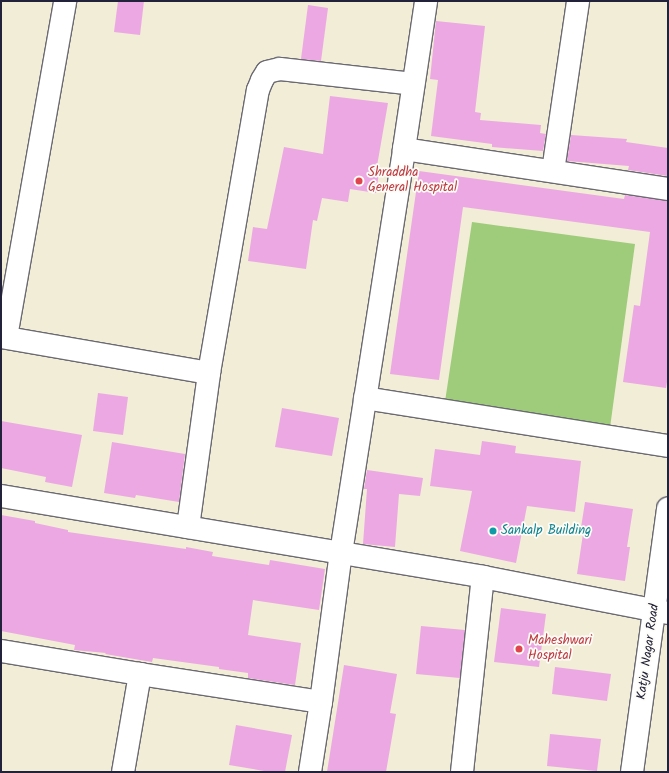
<!DOCTYPE html>
<html>
<head>
<meta charset="utf-8">
<style>
	body { margin:0 }
	#map { position:relative; width:669px; height:773px; overflow:hidden; background:#f2edd7; font-family:Kalam,sans-serif }
	div>[style] { position:absolute }
	.green>* { inset:0; background:#9ecc7b }
	.building>* { inset:0; background:#eca8e3 }
	.roads { filter:drop-shadow(1px 0 #6b6972) drop-shadow(-1px 0 #6b6972) drop-shadow(0 1px #6b6972) drop-shadow(0 -1px #6b6972) }
	.minor>* { height:22px; margin:-11px; padding:0 11px; transform-origin:11px; border-radius:11px; background:#fff }
	.dots>* { width:11px; height:11px; translate:-50% -50%; box-sizing:border-box; border:2px solid #fdfcf7; border-radius:50% }
	span { translate:-50% -50%; white-space:nowrap; text-align:center; line-height:1.15; -webkit-text-stroke:3.5px #fdfcf7; paint-order:stroke }
	.health-label { font-size:13px; color:#be3a42 }
	.left { translate:0 -50%; text-align:left }
	.culture-label { font-size:13px; color:#0d838f }
	.street-label { font-size:13px; color:#22223b }
	.frame { position:absolute; inset:0; border:2px solid #22223b; pointer-events:none }
</style>
</head>
<body>
<div id="map">
	<div class="green">
		<i style="clip-path:polygon(472px 222px,635px 244px,609px 435px,443px 415px)"></i>
	</div>
	<div class="building">
		<i style="clip-path:polygon(118px 1px,144px 1px,140px 35px,114px 32px)"></i>
		<i style="clip-path:polygon(308px 5px,328px 8px,321px 61px,301px 59px)"></i>
		<i style="clip-path:polygon(436px 21px,485px 26px,475px 112px,481px 113px,480px 120px,541px 125px,540px 133px,546px 134px,543px 151px,492px 147px,492px 144px,431px 136px,438px 80px,430px 79px)"></i>
		<i style="clip-path:polygon(330px 96px,388px 103px,377px 166px,380px 166px,376px 193px,350px 189px,348px 202px,322px 198px,317px 221px,313px 220px,306px 269px,248px 261px,253px 227px,267px 229px,284px 147px,323px 154px)"></i>
		<i style="clip-path:polygon(571px 135px,627px 139px,626px 142px,668px 148px,668px 176px,628px 170px,629px 166px,567px 161px)"></i>
		<i style="clip-path:polygon(419px 171px,624px 199px,625px 195px,668px 201px,668px 376px,666px 388px,623px 382px,634px 305px,640px 306px,650px 232px,463px 207px,439px 380px,390px 374px)"></i>
		<i style="clip-path:polygon(98px 393px,128px 397px,123px 435px,93px 431px)"></i>
		<i style="clip-path:polygon(282px 408px,339px 418px,332px 456px,275px 447px)"></i>
		<i style="clip-path:polygon(1px 421px,82px 435px,72px 487px,45px 482px,46px 477px,1px 468px)"></i>
		<i style="clip-path:polygon(482px 441px,516px 446px,515px 453px,581px 461px,575px 512px,527px 506px,516px 563px,460px 551px,472px 491px,430px 486px,435px 449px,480px 455px)"></i>
		<i style="clip-path:polygon(112px 442px,185px 454px,179px 502px,136px 495px,135px 498px,104px 493px)"></i>
		<i style="clip-path:polygon(367px 470px,423px 478px,420px 496px,399px 494px,395px 547px,363px 544px,367px 489px,364px 489px)"></i>
		<i style="clip-path:polygon(585px 502px,633px 509px,627px 547px,630px 547px,625px 581px,577px 574px,583px 534px,580px 534px)"></i>
		<i style="clip-path:polygon(1px 515px,35px 521px,35px 523px,68px 530px,68px 532px,186px 549px,186px 547px,213px 552px,212px 556px,269px 565px,270px 560px,325px 569px,319px 610px,253px 600px,248px 635px,301px 643px,295px 685px,248px 678px,248px 673px,219px 669px,219px 667px,153px 658px,152px 662px,105px 654px,106px 653px,74px 650px,75px 645px,1px 631px)"></i>
		<i style="clip-path:polygon(501px 608px,546px 614px,539px 667px,494px 662px)"></i>
		<i style="clip-path:polygon(421px 626px,465px 630px,460px 678px,416px 674px)"></i>
		<i style="clip-path:polygon(344px 665px,397px 674px,390px 713px,396px 714px,386px 772px,327px 772px)"></i>
		<i style="clip-path:polygon(555px 667px,611px 674px,607px 701px,552px 694px)"></i>
		<i style="clip-path:polygon(236px 725px,292px 735px,285px 772px,270px 772px,229px 765px)"></i>
		<i style="clip-path:polygon(550px 734px,601px 739px,597px 771px,547px 766px)"></i>
	</div>
	<div class="roads">
		<div class="minor">
			<i style="left:404px;top:149px;width:150px;rotate:-81.5deg"></i>
			<i style="left:553px;top:171px;width:172px;rotate:-81.6deg"></i>
			<i style="left:1px;top:337px;width:211px;rotate:9.8deg"></i>
			<i style="left:6px;top:337px;width:341px;rotate:-80deg"></i>
			<i style="left:365px;top:398px;width:307px;rotate:9deg"></i>
			<i style="left:1px;top:496px;width:489px;rotate:9.5deg"></i>
			<i style="left:483px;top:577px;width:188px;rotate:11deg"></i>
			<i style="left:188px;top:527px;width:155px;rotate:-82.2deg"></i>
			<i style="left:209px;top:373px;width:287px;rotate:-80.2deg"></i>
			<i style="left:258px;top:90px;width:11px;rotate:-68deg"></i>
			<i style="left:262px;top:80px;width:9px;rotate:-58deg"></i>
			<i style="left:267px;top:72px;width:13px;rotate:-13deg"></i>
			<i style="left:280px;top:69px;width:134px;rotate:6.4deg"></i>
			<i style="left:1px;top:651px;width:141px;rotate:9.4deg"></i>
			<i style="left:140px;top:674px;width:99px;rotate:99.8deg"></i>
			<i style="left:140px;top:674px;width:183px;rotate:8.8deg"></i>
			<i style="left:321px;top:702px;width:150px;rotate:-82.4deg"></i>
			<i style="left:341px;top:553px;width:409px;rotate:-81.1deg"></i>
			<i style="left:404px;top:149px;width:267px;rotate:8.6deg"></i>
			<i style="left:310px;top:772px;width:71px;rotate:-81.1deg"></i>
			<i style="left:462px;top:772px;width:196px;rotate:-83.9deg"></i>
			<i style="left:632px;top:772px;width:266px;rotate:-82.2deg"></i>
		</div>
	</div>
	<div class="dots">
		<i style="left:359px;top:181px;background:#e0444e"></i>
		<i style="left:493px;top:531px;background:#0f9aa8"></i>
		<i style="left:519px;top:649px;background:#e0444e"></i>
	</div>
	<div class="health-label">
		<span class="left" style="left:368px;top:181px">Shraddha<br>General Hospital</span>
		<span class="left" style="left:528px;top:649px">Maheshwari<br>Hospital</span>
	</div>
	<div class="culture-label">
		<span class="left" style="left:501px;top:531px">Sankalp Building</span>
	</div>
	<div class="street-label">
		<span style="left:649px;top:652px;rotate:-82deg">Katju Nagar Road</span>
	</div>
	<div class="frame"></div>
</div>
</body>
</html>
